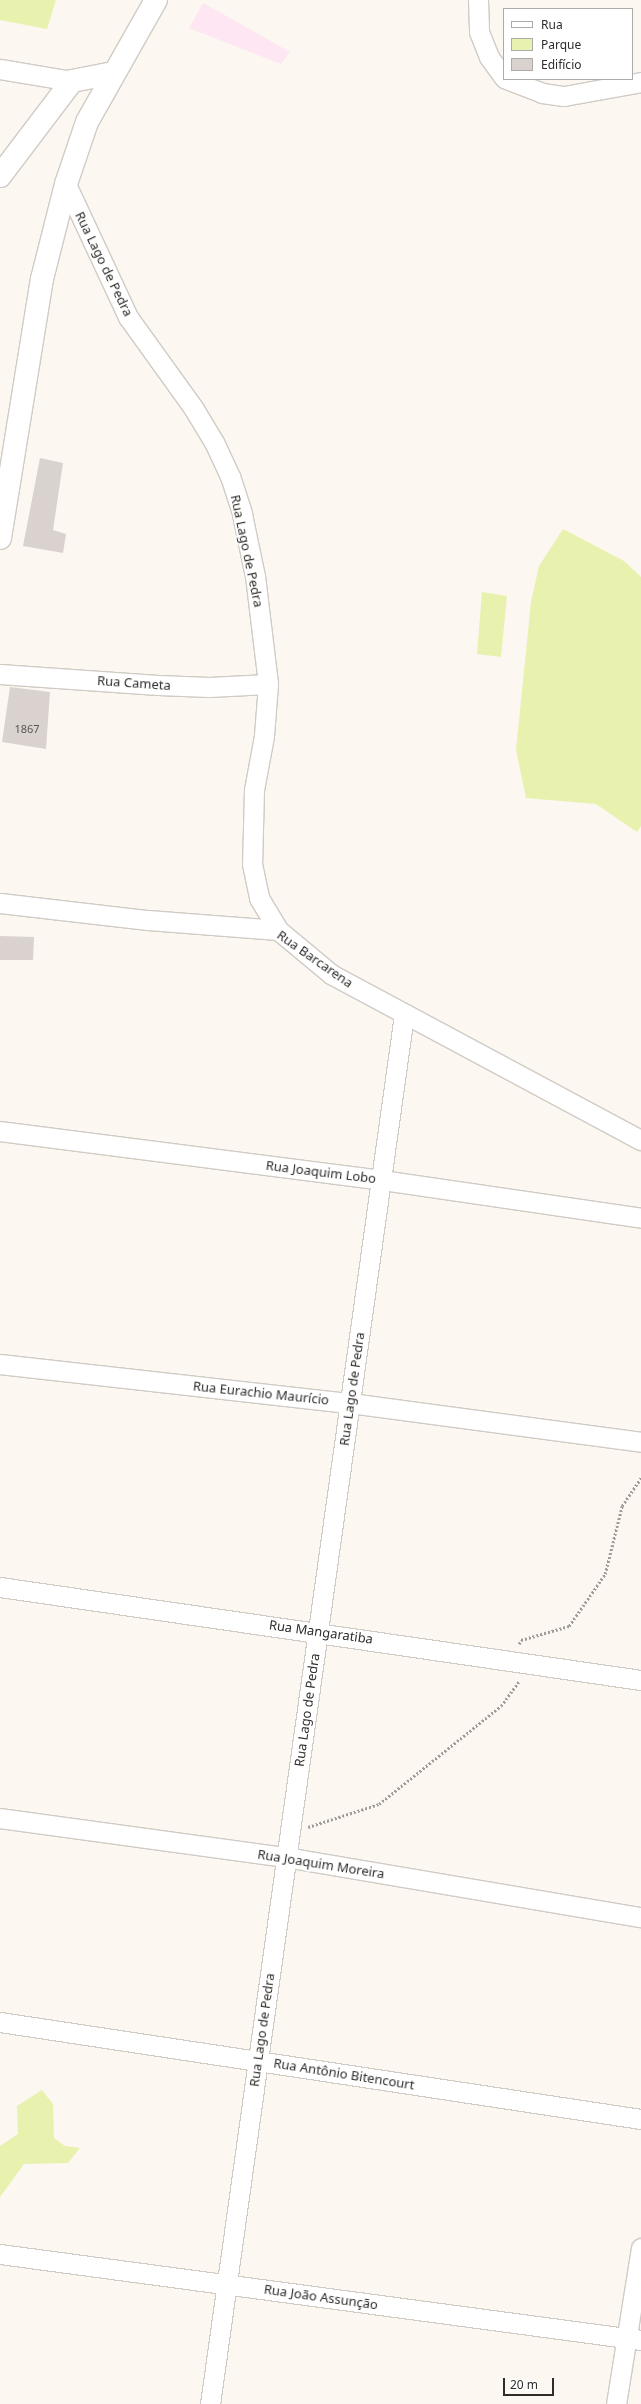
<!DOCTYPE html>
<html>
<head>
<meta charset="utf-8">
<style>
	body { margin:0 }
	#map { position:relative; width:641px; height:2404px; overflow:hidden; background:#fcf7f0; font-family:"Noto Sans",sans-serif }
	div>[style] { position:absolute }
	.education>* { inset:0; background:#fee6f2 }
	.green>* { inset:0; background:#e9f1ae }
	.building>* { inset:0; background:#dad2ce }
	.path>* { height:2.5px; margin-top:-1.25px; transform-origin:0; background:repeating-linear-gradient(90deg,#a09d98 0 2px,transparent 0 4px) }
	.roads { filter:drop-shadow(1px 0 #d0cbc5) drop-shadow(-1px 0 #d0cbc5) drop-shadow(0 1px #d0cbc5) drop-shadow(0 -1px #d0cbc5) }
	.minor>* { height:19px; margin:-9.5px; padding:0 9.5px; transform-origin:9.5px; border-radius:9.5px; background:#fff }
	.tertiary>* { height:22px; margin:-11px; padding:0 11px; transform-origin:11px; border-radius:11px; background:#fff }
	.secondary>* { height:22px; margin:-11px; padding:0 11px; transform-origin:11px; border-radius:11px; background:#fff }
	span { translate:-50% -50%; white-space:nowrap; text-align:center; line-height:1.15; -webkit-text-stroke:4px #fff; paint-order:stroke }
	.number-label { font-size:11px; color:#5a5654 }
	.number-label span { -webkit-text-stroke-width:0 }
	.street-label { font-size:13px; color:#2f2d2b }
	.legend { position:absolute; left:503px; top:8px; width:130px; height:72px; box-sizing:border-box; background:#fff; border:1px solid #acabaa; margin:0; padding:5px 7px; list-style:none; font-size:12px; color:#2f2d2b }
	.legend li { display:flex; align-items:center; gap:8px; height:20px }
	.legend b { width:20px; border:1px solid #acabaa }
	.scale { position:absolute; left:503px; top:2378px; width:51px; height:18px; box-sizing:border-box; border:2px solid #2f2d2b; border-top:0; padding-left:5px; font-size:12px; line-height:14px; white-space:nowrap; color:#2f2d2b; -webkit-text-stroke:3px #fff; paint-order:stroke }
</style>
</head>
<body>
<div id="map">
	<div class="education">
		<i style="clip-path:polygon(203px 3px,290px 52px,281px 64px,189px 28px)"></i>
	</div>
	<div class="green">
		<i style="clip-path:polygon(0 0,56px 0,47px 29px,0 20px)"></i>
		<i style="clip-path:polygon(563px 529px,624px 561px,641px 577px,641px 826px,637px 832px,596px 804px,526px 798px,516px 750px,531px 602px,539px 566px)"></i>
		<i style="clip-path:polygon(482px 592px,507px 596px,501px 657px,477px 654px)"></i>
		<i style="clip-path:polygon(42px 2090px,53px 2104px,54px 2138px,65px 2146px,80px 2148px,68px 2163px,24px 2164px,0 2197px,0 2146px,18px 2134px,17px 2106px)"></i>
	</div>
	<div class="building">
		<i style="clip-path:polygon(40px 458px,63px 463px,53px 530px,66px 534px,63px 553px,23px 546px)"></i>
		<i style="clip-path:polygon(10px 687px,50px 692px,46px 749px,2px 742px)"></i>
		<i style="clip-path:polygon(0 936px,34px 937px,33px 960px,0 960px)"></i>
	</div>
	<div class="path">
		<i style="left:519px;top:1644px;width:4px;rotate:-63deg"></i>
		<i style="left:521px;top:1640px;width:50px;rotate:-16.3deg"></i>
		<i style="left:569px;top:1626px;width:63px;rotate:-55.3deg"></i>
		<i style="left:605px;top:1574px;width:70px;rotate:-76deg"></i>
		<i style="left:622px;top:1506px;width:34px;rotate:-56deg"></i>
		<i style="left:308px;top:1827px;width:75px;rotate:-17.9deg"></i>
		<i style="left:379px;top:1804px;width:156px;rotate:-38.8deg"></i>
		<i style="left:501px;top:1706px;width:32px;rotate:-54deg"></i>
	</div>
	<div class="roads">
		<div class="minor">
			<i style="left:478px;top:0;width:32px;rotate:88deg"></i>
			<i style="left:479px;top:32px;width:27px;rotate:68deg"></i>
			<i style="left:489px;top:57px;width:26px;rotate:54deg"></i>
			<i style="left:0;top:69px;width:73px;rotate:9.5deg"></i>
			<i style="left:506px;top:79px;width:39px;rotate:21deg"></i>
			<i style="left:542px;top:93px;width:22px;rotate:8deg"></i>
			<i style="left:564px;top:96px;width:78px;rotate:-10.3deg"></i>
			<i style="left:66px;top:184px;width:147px;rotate:65deg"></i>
			<i style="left:128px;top:317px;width:113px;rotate:54.3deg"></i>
			<i style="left:194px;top:409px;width:39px;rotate:59deg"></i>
			<i style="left:214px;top:442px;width:38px;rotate:65deg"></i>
			<i style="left:230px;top:476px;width:40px;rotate:72deg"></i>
			<i style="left:242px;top:514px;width:63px;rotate:78.2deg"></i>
			<i style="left:255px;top:576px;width:109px;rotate:83.1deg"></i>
			<i style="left:268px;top:684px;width:52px;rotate:94.4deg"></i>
			<i style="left:264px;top:736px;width:55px;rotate:100.5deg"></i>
			<i style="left:254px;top:790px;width:74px;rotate:91.5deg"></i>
			<i style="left:252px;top:864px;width:35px;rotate:78deg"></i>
			<i style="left:259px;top:898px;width:37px;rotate:59deg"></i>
			<i style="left:278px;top:930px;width:69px;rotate:39.7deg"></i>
			<i style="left:331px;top:974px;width:352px;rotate:28.2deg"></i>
			<i style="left:0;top:674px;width:158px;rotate:4deg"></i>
			<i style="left:158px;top:685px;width:51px;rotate:2.2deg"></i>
			<i style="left:209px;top:687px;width:59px;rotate:-2.9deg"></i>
			<i style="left:0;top:903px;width:149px;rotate:6.6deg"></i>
			<i style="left:148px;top:920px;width:130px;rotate:4.4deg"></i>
			<i style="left:0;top:1131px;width:385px;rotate:7.3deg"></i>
			<i style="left:382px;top:1180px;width:262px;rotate:8.3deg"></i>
			<i style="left:0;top:1364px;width:352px;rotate:6.4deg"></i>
			<i style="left:350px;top:1403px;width:294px;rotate:7.6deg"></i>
			<i style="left:0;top:1587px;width:648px;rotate:8.26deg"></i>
			<i style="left:0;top:1818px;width:288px;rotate:7.8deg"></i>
			<i style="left:285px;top:1857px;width:361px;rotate:9.6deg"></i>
			<i style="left:0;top:2022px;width:648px;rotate:8.61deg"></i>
			<i style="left:0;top:2254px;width:647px;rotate:7.64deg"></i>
			<i style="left:210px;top:2404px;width:1402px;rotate:-82.05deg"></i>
			<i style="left:616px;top:2404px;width:158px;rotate:-80.9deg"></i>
		</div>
		<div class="tertiary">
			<i style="left:0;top:176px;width:119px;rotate:-52.8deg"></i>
			<i style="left:72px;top:81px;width:42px;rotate:-11deg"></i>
		</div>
		<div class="secondary">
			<i style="left:0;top:538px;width:262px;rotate:-80.8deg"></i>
			<i style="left:42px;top:279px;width:98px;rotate:-75.8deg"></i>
			<i style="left:66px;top:184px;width:65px;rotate:-71.3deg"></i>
			<i style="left:87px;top:122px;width:140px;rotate:-60.5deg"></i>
		</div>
	</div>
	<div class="number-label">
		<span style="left:27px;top:729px">1867</span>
	</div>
	<div class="street-label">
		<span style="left:104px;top:264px;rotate:64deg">Rua Lago de Pedra</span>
		<span style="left:247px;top:551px;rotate:78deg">Rua Lago de Pedra</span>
		<span style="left:134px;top:683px;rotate:4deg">Rua Cameta</span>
		<span style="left:315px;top:959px;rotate:35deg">Rua Barcarena</span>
		<span style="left:321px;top:1172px;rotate:7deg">Rua Joaquim Lobo</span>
		<span style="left:352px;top:1389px;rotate:-82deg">Rua Lago de Pedra</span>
		<span style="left:261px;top:1393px;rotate:6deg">Rua Eurachio Maurício</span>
		<span style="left:321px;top:1632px;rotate:8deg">Rua Mangaratiba</span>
		<span style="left:307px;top:1710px;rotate:-82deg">Rua Lago de Pedra</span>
		<span style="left:321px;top:1864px;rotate:9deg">Rua Joaquim Moreira</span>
		<span style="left:262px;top:2030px;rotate:-82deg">Rua Lago de Pedra</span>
		<span style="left:344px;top:2074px;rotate:9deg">Rua Antônio Bitencourt</span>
		<span style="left:321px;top:2297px;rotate:8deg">Rua João Assunção</span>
	</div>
	<ul class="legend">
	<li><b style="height:5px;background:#fff"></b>Rua</li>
	<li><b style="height:11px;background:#e9f1ae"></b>Parque</li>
	<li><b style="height:11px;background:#dad2ce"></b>Edifício</li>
	</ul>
	<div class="scale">20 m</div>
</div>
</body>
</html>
